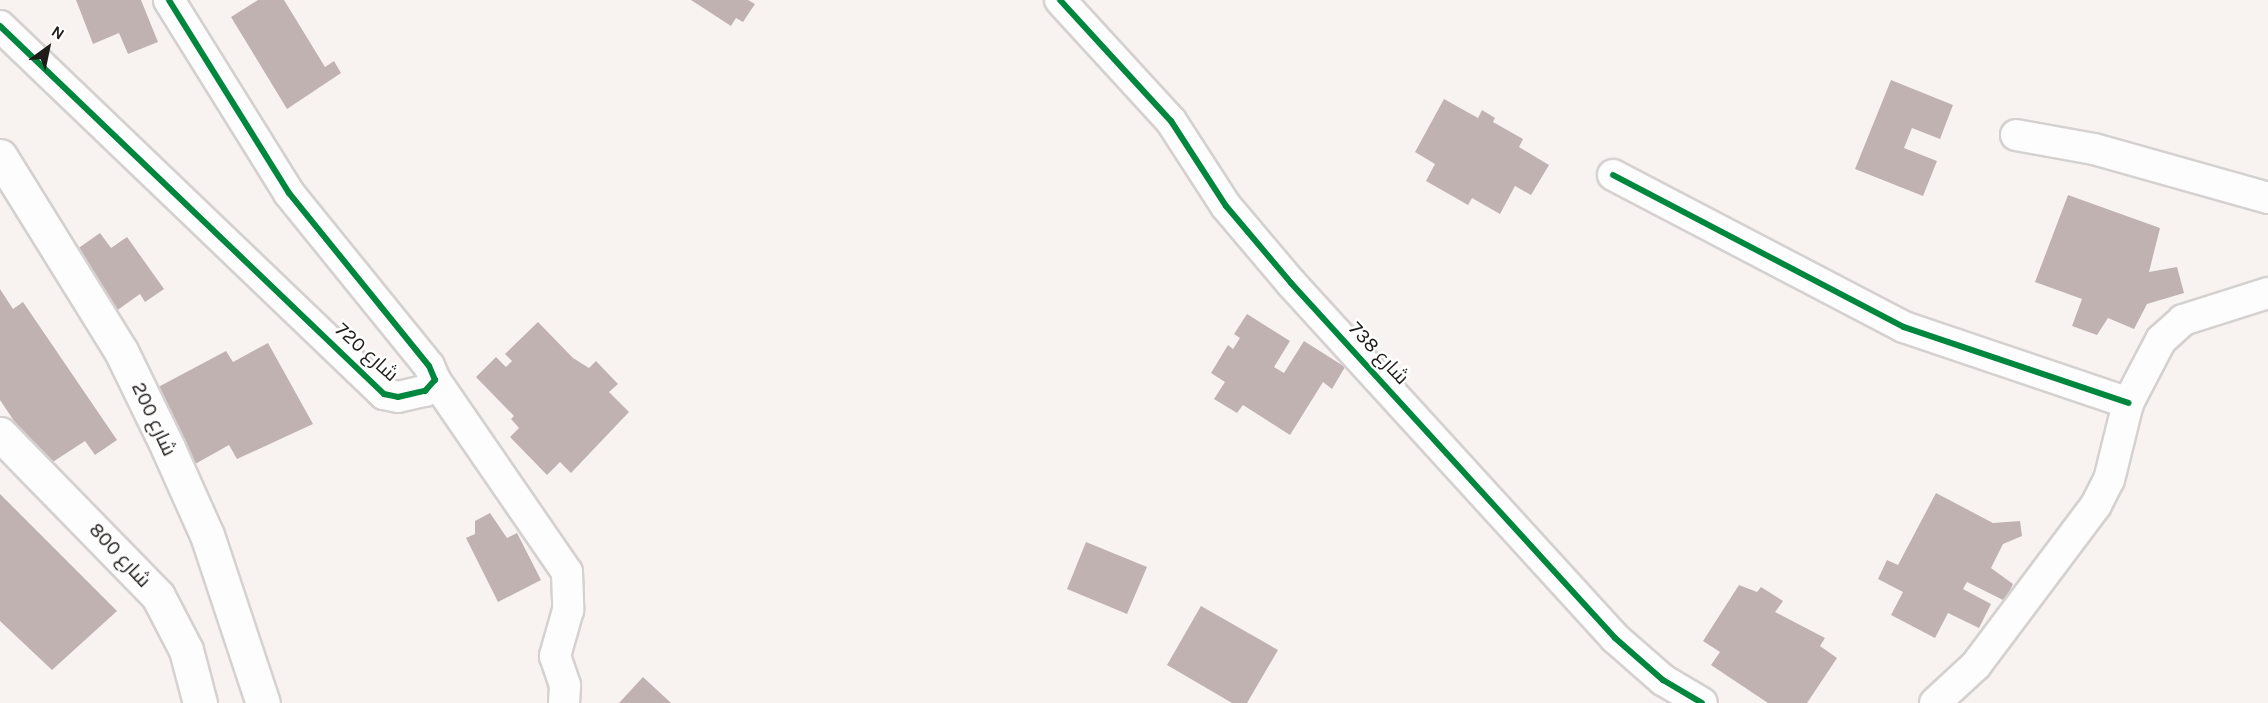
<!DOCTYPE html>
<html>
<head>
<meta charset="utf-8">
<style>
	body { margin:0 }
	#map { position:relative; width:2268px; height:703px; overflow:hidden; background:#f8f3f1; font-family:Karla,Cairo,sans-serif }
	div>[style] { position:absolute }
	.building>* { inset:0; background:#c1b2b2 }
	.roads { filter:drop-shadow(2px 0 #d5d1d0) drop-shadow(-2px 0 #d5d1d0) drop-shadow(0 2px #d5d1d0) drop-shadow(0 -2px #d5d1d0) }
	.street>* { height:30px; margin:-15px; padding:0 15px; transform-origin:15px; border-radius:15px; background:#fefdfd }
	.secondary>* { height:33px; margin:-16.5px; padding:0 16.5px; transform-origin:16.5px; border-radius:16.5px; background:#fefdfd }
	.cycleway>* { height:6px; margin:-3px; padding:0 3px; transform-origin:3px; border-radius:3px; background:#00873e }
	span { translate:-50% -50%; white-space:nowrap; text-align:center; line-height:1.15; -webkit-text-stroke:5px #fff; paint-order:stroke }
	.street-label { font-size:20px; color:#1f1c1a }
	.north { position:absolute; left:18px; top:18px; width:60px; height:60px; -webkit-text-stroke:4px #fff; paint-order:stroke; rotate:33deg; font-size:16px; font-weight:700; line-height:24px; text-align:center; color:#1f1c1a }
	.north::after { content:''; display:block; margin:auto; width:21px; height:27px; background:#1f1c1a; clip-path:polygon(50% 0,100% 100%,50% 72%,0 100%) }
</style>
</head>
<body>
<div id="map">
	<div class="building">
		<i style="clip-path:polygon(76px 0,141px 0,158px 42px,128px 54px,119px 33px,93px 44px)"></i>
		<i style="clip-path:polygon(258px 0,284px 0,325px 67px,334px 61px,341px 73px,287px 109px,231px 17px)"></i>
		<i style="clip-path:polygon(691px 0,748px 0,755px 4px,743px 22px,736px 18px,731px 26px)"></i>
		<i style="clip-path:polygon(1891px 80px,1953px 105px,1940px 139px,1912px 128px,1904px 148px,1937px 161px,1923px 196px,1855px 169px)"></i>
		<i style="clip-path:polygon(1444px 99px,1478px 118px,1482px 110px,1495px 118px,1493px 122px,1523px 139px,1519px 147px,1549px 165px,1531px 195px,1515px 186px,1500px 214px,1472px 198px,1468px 205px,1426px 181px,1435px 164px,1415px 152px)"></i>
		<i style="clip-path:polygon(2068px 195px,2160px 228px,2149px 272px,2177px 267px,2184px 293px,2147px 304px,2134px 329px,2108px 318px,2097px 335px,2072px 326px,2082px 299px,2035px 282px)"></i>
		<i style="clip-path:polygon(100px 233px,111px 248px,127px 237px,164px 289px,145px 302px,140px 294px,105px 319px,73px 252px)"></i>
		<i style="clip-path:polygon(0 289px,13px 309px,23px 302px,117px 440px,95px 455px,85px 441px,45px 467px,0 400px)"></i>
		<i style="clip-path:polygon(1247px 314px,1290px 341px,1274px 367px,1284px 373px,1304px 341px,1345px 367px,1332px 389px,1323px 382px,1290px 435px,1243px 405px,1237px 413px,1214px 399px,1225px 382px,1211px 373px,1228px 345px,1233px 349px,1240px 338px,1234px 334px)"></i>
		<i style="clip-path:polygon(538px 322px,573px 358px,589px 368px,596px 361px,618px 384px,609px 392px,629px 412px,571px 473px,560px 462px,547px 475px,510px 437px,519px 428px,511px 419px,514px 416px,476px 377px,496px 357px,506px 367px,512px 361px,505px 354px)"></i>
		<i style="clip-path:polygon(268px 343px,313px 424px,237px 459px,229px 445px,188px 468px,147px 393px,226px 351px,233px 362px)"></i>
		<i style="clip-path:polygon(1936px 493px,1993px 523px,2020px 521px,2022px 536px,2003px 544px,1991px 568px,2013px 584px,2005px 601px,1967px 582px,1963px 589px,1991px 604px,1979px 628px,1948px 613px,1935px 638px,1891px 615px,1903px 592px,1878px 579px,1887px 560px,1898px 565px)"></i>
		<i style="clip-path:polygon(0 494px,117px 611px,52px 670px,0 621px)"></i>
		<i style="clip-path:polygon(490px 513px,507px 538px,517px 533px,541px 580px,498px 602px,466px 538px,475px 534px,475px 521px)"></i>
		<i style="clip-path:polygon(1086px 542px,1147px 567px,1127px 614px,1067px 589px)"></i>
		<i style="clip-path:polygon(1739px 585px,1757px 592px,1761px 587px,1783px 601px,1775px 612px,1825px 638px,1820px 646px,1837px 658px,1807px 703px,1768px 703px,1711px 665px,1720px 652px,1703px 641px)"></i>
		<i style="clip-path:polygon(1201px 606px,1278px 650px,1247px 703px,1232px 703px,1167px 665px)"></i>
		<i style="clip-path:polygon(643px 677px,671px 703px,619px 703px)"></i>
	</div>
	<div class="roads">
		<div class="street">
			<i style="left:1060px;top:0;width:164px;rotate:47.5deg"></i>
			<i style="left:1171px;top:121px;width:101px;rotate:57.1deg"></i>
			<i style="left:1226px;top:206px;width:101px;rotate:49.8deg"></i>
			<i style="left:1291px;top:283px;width:481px;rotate:47.6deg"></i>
			<i style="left:1615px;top:638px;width:64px;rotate:41.2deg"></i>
			<i style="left:1663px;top:680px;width:45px;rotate:30.5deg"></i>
			<i style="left:0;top:26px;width:532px;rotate:43.78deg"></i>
			<i style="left:384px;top:394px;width:14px;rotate:12deg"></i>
			<i style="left:398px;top:397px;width:28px;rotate:-13deg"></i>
			<i style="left:425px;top:391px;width:15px;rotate:-48deg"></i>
			<i style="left:435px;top:380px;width:15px;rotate:-113deg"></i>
			<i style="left:429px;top:366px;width:223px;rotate:-129deg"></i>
			<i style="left:289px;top:193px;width:227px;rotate:-121.9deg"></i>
			<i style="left:2016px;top:135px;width:79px;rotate:10.2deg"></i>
			<i style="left:2094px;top:149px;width:181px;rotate:15.7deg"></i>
			<i style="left:1613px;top:175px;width:328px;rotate:27.6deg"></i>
			<i style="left:1904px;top:327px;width:237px;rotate:18.7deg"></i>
			<i style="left:435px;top:380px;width:233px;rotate:55.5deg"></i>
			<i style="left:567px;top:572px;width:38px;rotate:88deg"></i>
			<i style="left:568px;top:610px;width:48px;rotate:105.8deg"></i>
			<i style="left:555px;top:656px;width:31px;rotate:71deg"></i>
			<i style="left:565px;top:685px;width:18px;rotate:93deg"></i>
			<i style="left:1935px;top:703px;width:56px;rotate:-42.8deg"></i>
			<i style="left:1976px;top:665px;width:200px;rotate:-53.1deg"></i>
			<i style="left:2096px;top:505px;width:28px;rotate:-63deg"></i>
			<i style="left:2109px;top:480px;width:79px;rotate:-76.1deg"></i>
			<i style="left:2128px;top:403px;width:71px;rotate:-62.4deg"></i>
			<i style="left:2161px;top:340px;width:30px;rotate:-42deg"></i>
			<i style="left:2183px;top:320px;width:89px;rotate:-17.6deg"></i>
		</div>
		<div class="secondary">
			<i style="left:0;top:156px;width:229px;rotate:58.2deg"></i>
			<i style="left:121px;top:351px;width:108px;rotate:64.1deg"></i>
			<i style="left:168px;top:448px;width:95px;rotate:65.9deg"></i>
			<i style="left:207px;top:535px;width:177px;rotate:71.6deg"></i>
			<i style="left:0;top:434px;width:226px;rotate:45.7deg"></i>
			<i style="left:158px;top:596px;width:61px;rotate:62.6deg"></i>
			<i style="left:186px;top:650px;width:55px;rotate:75.2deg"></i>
		</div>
	</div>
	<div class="cycleway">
		<i style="left:1060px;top:0;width:164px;rotate:47.5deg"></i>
		<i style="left:1171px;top:121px;width:101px;rotate:57.1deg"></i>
		<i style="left:1226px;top:206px;width:101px;rotate:49.8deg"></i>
		<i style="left:1291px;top:283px;width:481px;rotate:47.6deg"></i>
		<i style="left:1615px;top:638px;width:64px;rotate:41.2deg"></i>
		<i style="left:1663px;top:680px;width:45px;rotate:30.5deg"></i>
		<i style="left:0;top:26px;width:532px;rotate:43.78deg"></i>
		<i style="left:384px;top:394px;width:14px;rotate:12deg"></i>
		<i style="left:398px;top:397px;width:28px;rotate:-13deg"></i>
		<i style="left:425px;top:391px;width:15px;rotate:-48deg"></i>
		<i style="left:435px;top:380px;width:15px;rotate:-113deg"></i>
		<i style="left:429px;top:366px;width:223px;rotate:-129deg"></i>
		<i style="left:289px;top:193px;width:227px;rotate:-121.9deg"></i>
		<i style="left:1613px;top:175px;width:328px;rotate:27.6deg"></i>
		<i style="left:1904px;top:327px;width:237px;rotate:18.7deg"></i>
	</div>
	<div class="street-label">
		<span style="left:367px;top:352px;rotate:42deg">شارع 720</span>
		<span style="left:1379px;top:353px;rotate:47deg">شارع 738</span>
		<span style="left:154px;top:419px;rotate:65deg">شارع 200</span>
		<span style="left:120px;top:555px;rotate:47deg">شارع 800</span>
	</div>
	<div class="north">N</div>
</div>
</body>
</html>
